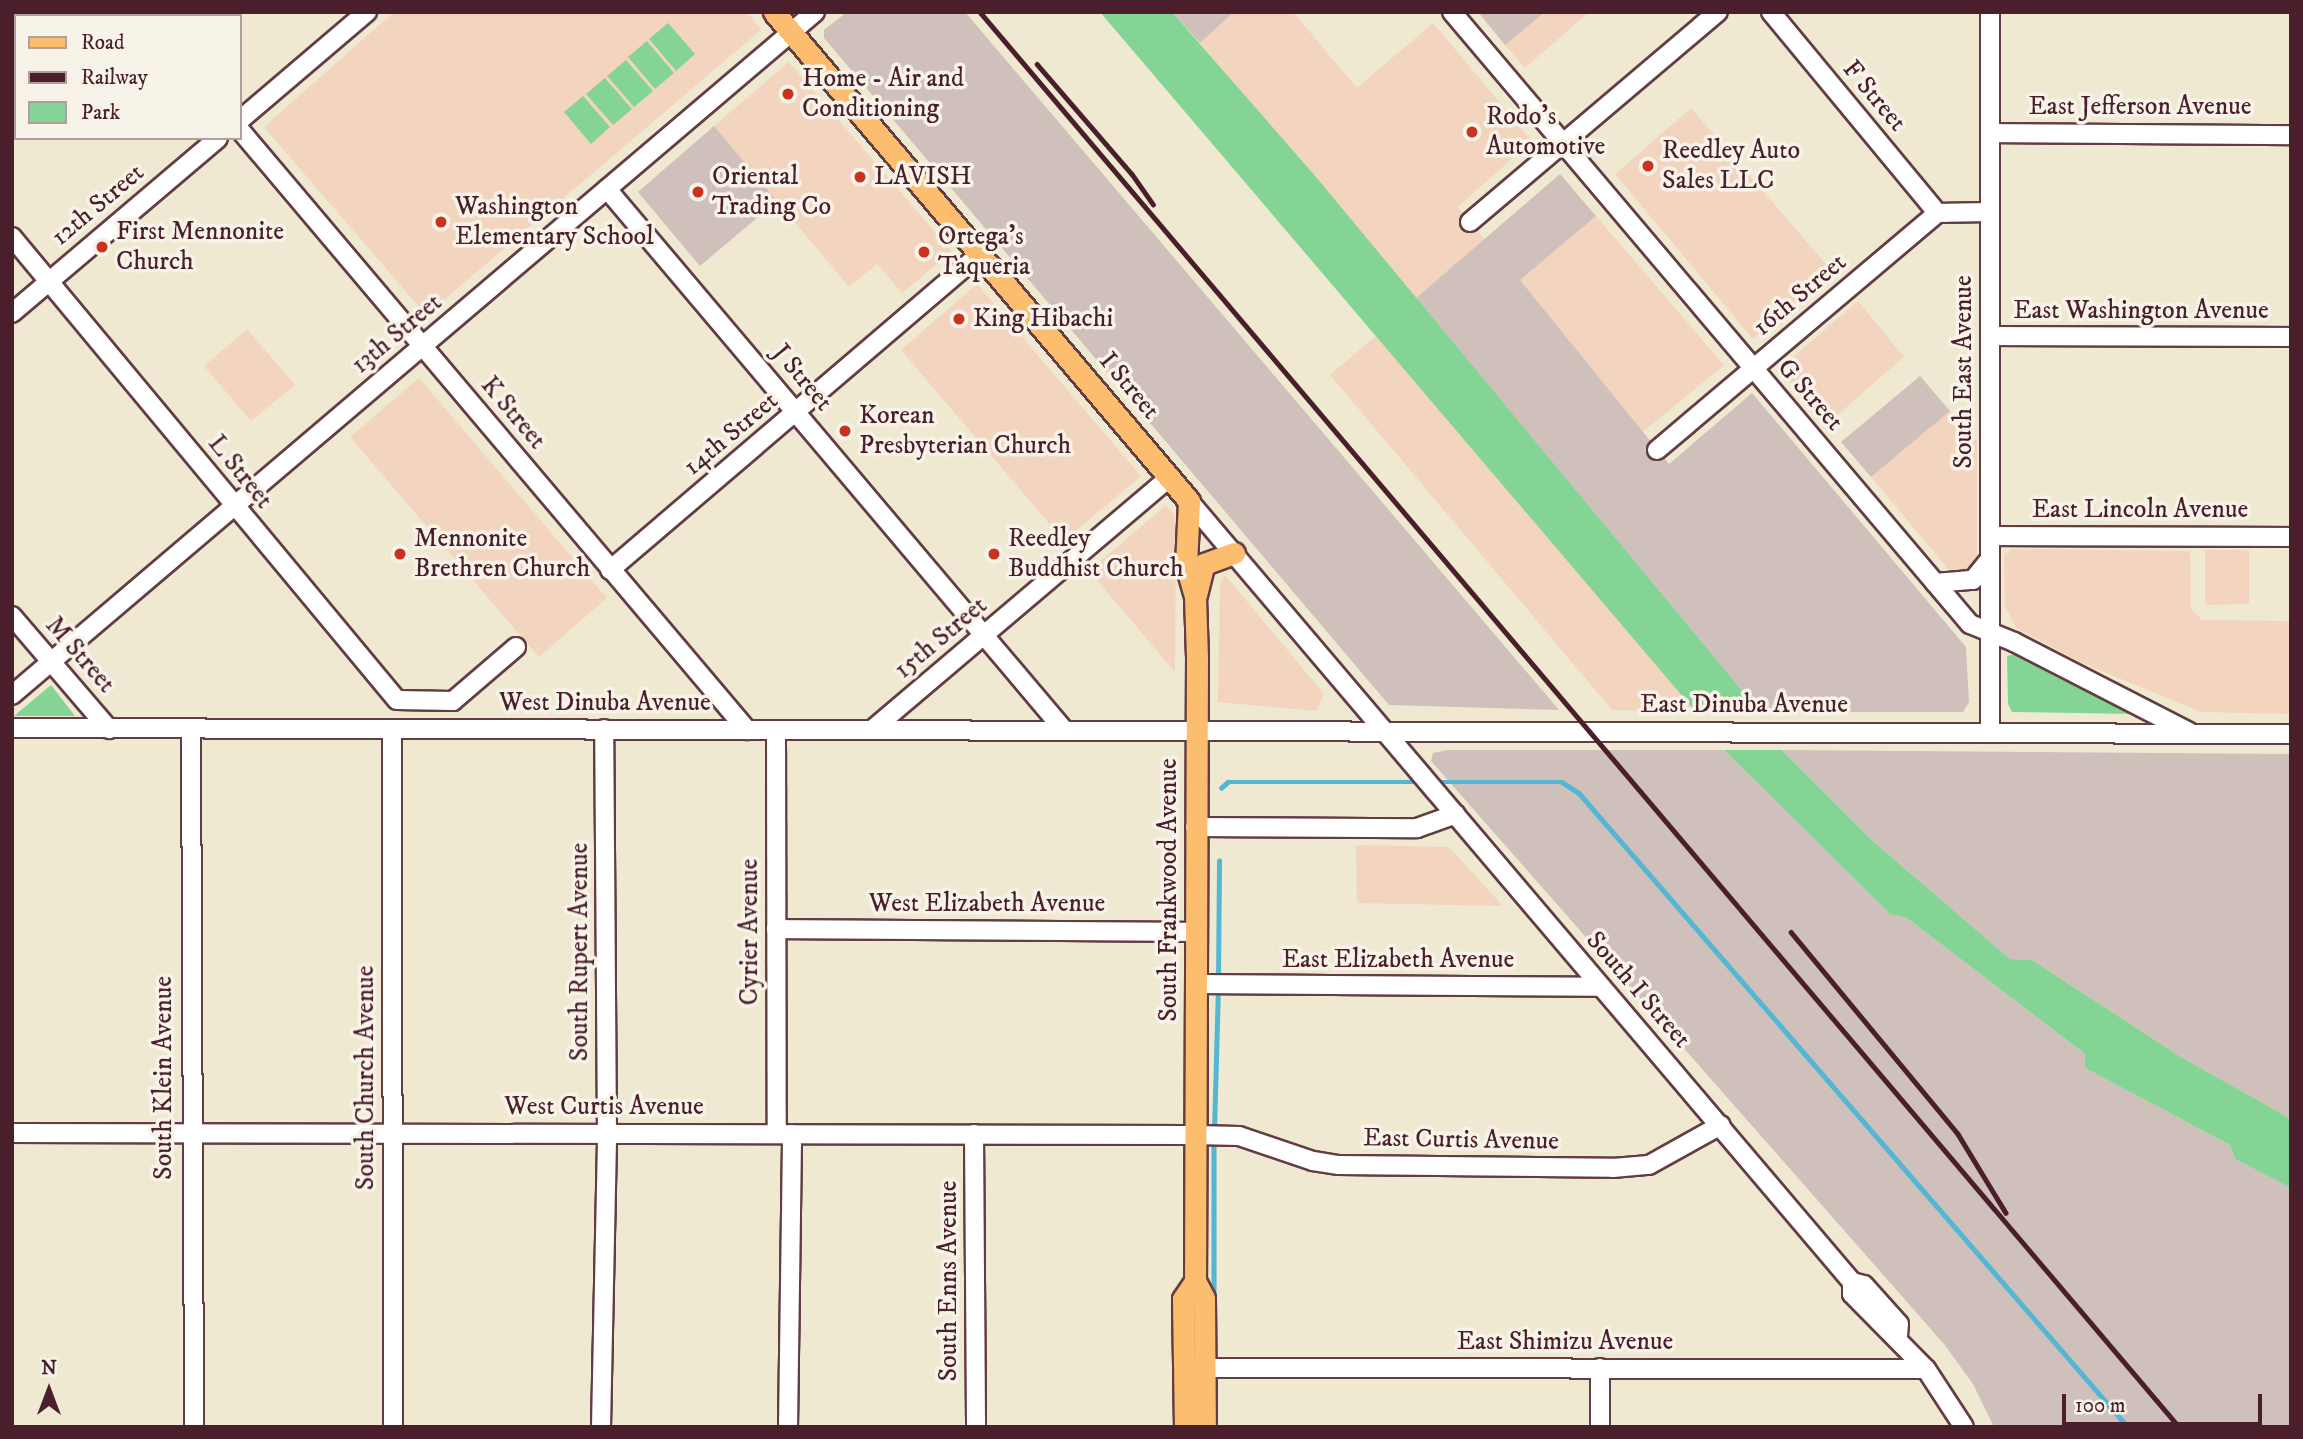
<!DOCTYPE html>
<html>
<head>
<meta charset="utf-8">
<style>
	body { margin:0 }
	#map { position:relative; width:2303px; height:1439px; overflow:hidden; background:#efe9d1; font-family:"IM FELL DW Pica",serif }
	div>[style] { position:absolute }
	.built>* { inset:0; background:#f3d4bf }
	.industrial>* { inset:0; background:#cfc0bb }
	.green>* { inset:0; background:#84d595 }
	.stream>* { height:4.5px; margin:-2.25px; padding:0 2.25px; transform-origin:2.25px; border-radius:2.25px; background:#53b6d2 }
	.roads { filter:drop-shadow(2px 0 #633d44) drop-shadow(-2px 0 #633d44) drop-shadow(0 2px #633d44) drop-shadow(0 -2px #633d44) }
	.minor>* { height:18px; margin:-9px; padding:0 9px; transform-origin:9px; border-radius:9px; background:#fff }
	.major>* { height:21px; margin:-10.5px; padding:0 10.5px; transform-origin:10.5px; border-radius:10.5px; background:#fcbd6f }
	.rail>* { height:4.5px; margin:-2.25px; padding:0 2.25px; transform-origin:2.25px; border-radius:2.25px; background:#4a1f2b }
	.dots>* { width:19px; height:19px; translate:-50% -50%; box-sizing:border-box; border:4px solid #f7f3e8; border-radius:50% }
	span { translate:-50% -50%; white-space:nowrap; text-align:center; line-height:1.15; -webkit-text-stroke:7px #f7f3e8; paint-order:stroke }
	.poi-label { font-size:26px; color:#4a1f2b }
	.left { translate:0 -50%; text-align:left }
	.street-label { font-size:26px; color:#4a1f2b }
	.frame { position:absolute; inset:0; border:14px solid #4a1f2b; pointer-events:none }
	.legend { position:absolute; left:14px; top:14px; width:228px; height:126px; box-sizing:border-box; background:#f7f3e8; border:2px solid #b29e9c; margin:0; padding:9px 12px; list-style:none; font-size:21px; color:#4a1f2b }
	.legend li { display:flex; align-items:center; gap:14px; height:35px }
	.legend b { width:35px; border:2px solid #b29e9c }
	.north { position:absolute; left:14px; top:1355px; width:70px; height:70px; -webkit-text-stroke:5px #f7f3e8; paint-order:stroke; rotate:0deg; font-size:19px; font-weight:700; line-height:28px; text-align:center; color:#4a1f2b }
	.north::after { content:''; display:block; margin:auto; width:24px; height:32px; background:#4a1f2b; clip-path:polygon(50% 0,100% 100%,50% 72%,0 100%) }
	.scale { position:absolute; left:2062px; top:1394px; width:200px; height:32px; box-sizing:border-box; border:4px solid #4a1f2b; border-top:0; padding-left:9px; font-size:21px; line-height:24px; white-space:nowrap; color:#4a1f2b; -webkit-text-stroke:5px #f7f3e8; paint-order:stroke }
</style>
</head>
<body>
<div id="map">
	<div class="built">
		<i style="clip-path:polygon(394px 12px,747px 12px,761px 30px,426px 315px,264px 127px)"></i>
		<i style="clip-path:polygon(1234px 12px,1293px 12px,1357px 88px,1433px 23px,1532px 141px,1458px 207px,1486px 241px,1416px 298px,1200px 43px)"></i>
		<i style="clip-path:polygon(1545px 12px,1589px 12px,1525px 68px,1505px 45px)"></i>
		<i style="clip-path:polygon(789px 62px,952px 252px,902px 293px,877px 264px,849px 287px,714px 126px)"></i>
		<i style="clip-path:polygon(1691px 108px,1832px 271px,1753px 339px,1615px 174px)"></i>
		<i style="clip-path:polygon(1596px 216px,1724px 365px,1643px 432px,1519px 280px)"></i>
		<i style="clip-path:polygon(977px 284px,1141px 476px,1064px 541px,901px 350px)"></i>
		<i style="clip-path:polygon(1858px 301px,1904px 357px,1826px 425px,1779px 369px)"></i>
		<i style="clip-path:polygon(247px 329px,295px 385px,251px 421px,204px 366px)"></i>
		<i style="clip-path:polygon(1377px 335px,1695px 711px,1612px 710px,1330px 375px)"></i>
		<i style="clip-path:polygon(419px 378px,607px 598px,539px 657px,350px 437px)"></i>
		<i style="clip-path:polygon(1950px 411px,1977px 441px,1977px 558px,1971px 573px,1949px 570px,1871px 477px)"></i>
		<i style="clip-path:polygon(1166px 505px,1176px 517px,1175px 672px,1089px 571px)"></i>
		<i style="clip-path:polygon(2011px 549px,2190px 551px,2191px 609px,2202px 620px,2291px 621px,2291px 714px,2201px 712px,2080px 662px,2016px 628px,2005px 606px,2004px 555px)"></i>
		<i style="clip-path:polygon(2205px 550px,2249px 550px,2249px 604px,2205px 605px)"></i>
		<i style="clip-path:polygon(1225px 575px,1324px 694px,1316px 711px,1218px 702px,1220px 583px)"></i>
		<i style="clip-path:polygon(1356px 845px,1449px 847px,1503px 906px,1357px 903px)"></i>
	</div>
	<div class="industrial">
		<i style="clip-path:polygon(847px 12px,965px 12px,1559px 710px,1389px 705px,824px 38px,824px 30px)"></i>
		<i style="clip-path:polygon(1172px 12px,1234px 12px,1200px 43px)"></i>
		<i style="clip-path:polygon(1478px 12px,1545px 12px,1505px 45px)"></i>
		<i style="clip-path:polygon(714px 126px,777px 201px,700px 266px,638px 192px)"></i>
		<i style="clip-path:polygon(1560px 174px,1596px 216px,1520px 280px,1669px 464px,1752px 393px,1966px 647px,1969px 702px,1963px 712px,1760px 712px,1416px 298px)"></i>
		<i style="clip-path:polygon(1920px 376px,1950px 411px,1871px 477px,1841px 442px)"></i>
		<i style="clip-path:polygon(1447px 750px,1724px 750px,1890px 914px,1907px 918px,2085px 1054px,2085px 1068px,2230px 1145px,2235px 1159px,2291px 1188px,2291px 1427px,1994px 1427px,1973px 1384px,1944px 1344px,1431px 761px,1433px 753px)"></i>
		<i style="clip-path:polygon(1782px 750px,2291px 754px,2291px 1119px,2181px 1057px,2032px 960px,2010px 959px,1874px 842px)"></i>
	</div>
	<div class="green">
		<i style="clip-path:polygon(1100px 12px,1172px 12px,1316px 177px,1760px 712px,1695px 711px)"></i>
		<i style="clip-path:polygon(668px 23px,695px 54px,676px 71px,649px 39px)"></i>
		<i style="clip-path:polygon(647px 41px,674px 73px,655px 89px,628px 57px)"></i>
		<i style="clip-path:polygon(626px 60px,653px 91px,634px 107px,607px 76px)"></i>
		<i style="clip-path:polygon(605px 78px,632px 109px,613px 125px,586px 94px)"></i>
		<i style="clip-path:polygon(583px 96px,610px 127px,591px 144px,564px 112px)"></i>
		<i style="clip-path:polygon(2015px 654px,2133px 711px,2134px 714px,2012px 712px,2008px 704px,2007px 656px)"></i>
		<i style="clip-path:polygon(51px 685px,75px 716px,14px 716px)"></i>
		<i style="clip-path:polygon(1724px 750px,1782px 750px,1874px 842px,2010px 959px,2032px 960px,2181px 1057px,2291px 1119px,2291px 1188px,2235px 1159px,2230px 1145px,2085px 1068px,2085px 1054px,1907px 918px,1890px 914px)"></i>
	</div>
	<div class="stream">
		<i style="left:1442px;top:782px;width:120px"></i>
		<i style="left:1562px;top:782px;width:20px;rotate:33deg"></i>
		<i style="left:1579px;top:793px;width:839px;rotate:49.11deg"></i>
		<i style="left:1221px;top:788px;width:9px;rotate:-41deg"></i>
		<i style="left:1228px;top:782px;width:188px"></i>
		<i style="left:1218px;top:980px;width:119px;rotate:-89.5deg"></i>
		<i style="left:1214px;top:1130px;width:142px;rotate:-88.4deg"></i>
		<i style="left:1214px;top:1139px;width:162px;rotate:90deg"></i>
	</div>
	<div class="roads">
		<div class="minor">
			<i style="left:140px;top:12px;width:5px;rotate:53deg"></i>
			<i style="left:1452px;top:12px;width:802px;rotate:49.76deg"></i>
			<i style="left:1970px;top:624px;width:48px;rotate:22.2deg"></i>
			<i style="left:2014px;top:642px;width:197px;rotate:27.2deg"></i>
			<i style="left:1771px;top:12px;width:261px;rotate:50.4deg"></i>
			<i style="left:240px;top:120px;width:167px;rotate:-40.4deg"></i>
			<i style="left:240px;top:130px;width:786px;rotate:49.8deg"></i>
			<i style="left:1990px;top:133px;width:301px;rotate:0.4deg"></i>
			<i style="left:607px;top:189px;width:708px;rotate:49.81deg"></i>
			<i style="left:1470px;top:222px;width:325px;rotate:-40.3deg"></i>
			<i style="left:12px;top:237px;width:602px;rotate:50.26deg"></i>
			<i style="left:397px;top:700px;width:56px;rotate:1deg"></i>
			<i style="left:453px;top:701px;width:83px;rotate:-40.6deg"></i>
			<i style="left:12px;top:313px;width:270px;rotate:-40.3deg"></i>
			<i style="left:1991px;top:336px;width:300px;rotate:0.2deg"></i>
			<i style="left:1657px;top:450px;width:367px;rotate:-40.2deg"></i>
			<i style="left:1937px;top:213px;width:53px;rotate:-1.1deg"></i>
			<i style="left:1189px;top:501px;width:1024px;rotate:49.67deg"></i>
			<i style="left:1852px;top:1282px;width:12px;rotate:14deg"></i>
			<i style="left:1864px;top:1285px;width:52px;rotate:48.1deg"></i>
			<i style="left:1899px;top:1324px;width:12px;rotate:95deg"></i>
			<i style="left:1990px;top:536px;width:301px;rotate:0.2deg"></i>
			<i style="left:610px;top:570px;width:487px;rotate:-40.5deg"></i>
			<i style="left:1935px;top:583px;width:38px;rotate:-5deg"></i>
			<i style="left:1973px;top:580px;width:27px;rotate:-51deg"></i>
			<i style="left:12px;top:616px;width:149px;rotate:49.4deg"></i>
			<i style="left:12px;top:695px;width:1054px;rotate:-40.38deg"></i>
			<i style="left:12px;top:728px;width:2279px;rotate:0.15deg"></i>
			<i style="left:191px;top:729px;width:698px;rotate:89.75deg"></i>
			<i style="left:392px;top:729px;width:698px;rotate:89.92deg"></i>
			<i style="left:873px;top:729px;width:390px;rotate:-40.3deg"></i>
			<i style="left:776px;top:730px;width:404px;rotate:89.9deg"></i>
			<i style="left:1990px;top:732px;width:720px;rotate:-90deg"></i>
			<i style="left:1195px;top:827px;width:222px;rotate:0.3deg"></i>
			<i style="left:1417px;top:828px;width:41px;rotate:-19.7deg"></i>
			<i style="left:776px;top:929px;width:421px;rotate:0.4deg"></i>
			<i style="left:1197px;top:984px;width:401px;rotate:0.4deg"></i>
			<i style="left:12px;top:1133px;width:1183px;rotate:0.1deg"></i>
			<i style="left:1195px;top:1135px;width:44px;rotate:1.3deg"></i>
			<i style="left:1239px;top:1136px;width:78px;rotate:18.7deg"></i>
			<i style="left:1313px;top:1161px;width:26px;rotate:9deg"></i>
			<i style="left:1339px;top:1165px;width:274px;rotate:0.6deg"></i>
			<i style="left:1613px;top:1168px;width:36px;rotate:-5deg"></i>
			<i style="left:1649px;top:1165px;width:82px;rotate:-29.1deg"></i>
			<i style="left:974px;top:1134px;width:293px;rotate:89.6deg"></i>
			<i style="left:1852px;top:1282px;width:12px;rotate:90deg"></i>
			<i style="left:1852px;top:1294px;width:105px;rotate:45.4deg"></i>
			<i style="left:1926px;top:1369px;width:69px;rotate:56.8deg"></i>
			<i style="left:1205px;top:1368px;width:721px;rotate:0.08deg"></i>
			<i style="left:601px;top:1427px;width:293px;rotate:-88.8deg"></i>
			<i style="left:607px;top:1134px;width:405px;rotate:-90.4deg"></i>
			<i style="left:788px;top:1427px;width:293px;rotate:-89.2deg"></i>
			<i style="left:1600px;top:1427px;width:59px;rotate:-90deg"></i>
		</div>
		<div class="major">
			<i style="left:774px;top:12px;width:641px;rotate:49.68deg"></i>
			<i style="left:1189px;top:501px;width:64px;rotate:92.7deg"></i>
			<i style="left:1186px;top:565px;width:33px;rotate:74deg"></i>
			<i style="left:1195px;top:597px;width:59px;rotate:88.1deg"></i>
			<i style="left:1197px;top:656px;width:625px;rotate:90.18deg"></i>
			<i style="left:1195px;top:1281px;width:19px;rotate:62deg"></i>
			<i style="left:1204px;top:1298px;width:129px;rotate:89.6deg"></i>
			<i style="left:1196px;top:595px;width:32px;rotate:-76deg"></i>
			<i style="left:1204px;top:564px;width:32px;rotate:-20deg"></i>
			<i style="left:1185px;top:1427px;width:128px;rotate:-90.9deg"></i>
			<i style="left:1183px;top:1299px;width:22px;rotate:-56deg"></i>
		</div>
	</div>
	<div class="rail">
		<i style="left:980px;top:12px;width:1855px;rotate:49.72deg"></i>
		<i style="left:1037px;top:64px;width:145px;rotate:49.2deg"></i>
		<i style="left:1132px;top:174px;width:37px;rotate:55deg"></i>
		<i style="left:1791px;top:932px;width:262px;rotate:50.4deg"></i>
		<i style="left:1958px;top:1134px;width:92px;rotate:58.7deg"></i>
	</div>
	<div class="dots">
		<i style="left:788px;top:94px;background:#c8321e"></i>
		<i style="left:1472px;top:132px;background:#c8321e"></i>
		<i style="left:1648px;top:166px;background:#c8321e"></i>
		<i style="left:860px;top:177px;background:#c8321e"></i>
		<i style="left:698px;top:192px;background:#c8321e"></i>
		<i style="left:441px;top:222px;background:#c8321e"></i>
		<i style="left:102px;top:247px;background:#c8321e"></i>
		<i style="left:924px;top:252px;background:#c8321e"></i>
		<i style="left:959px;top:319px;background:#c8321e"></i>
		<i style="left:845px;top:431px;background:#c8321e"></i>
		<i style="left:400px;top:554px;background:#c8321e"></i>
		<i style="left:994px;top:554px;background:#c8321e"></i>
	</div>
	<div class="poi-label">
		<span class="left" style="left:802px;top:94px">Home - Air and<br>Conditioning</span>
		<span class="left" style="left:1486px;top:132px">Rodo's<br>Automotive</span>
		<span class="left" style="left:1662px;top:166px">Reedley Auto<br>Sales LLC</span>
		<span class="left" style="left:712px;top:192px">Oriental<br>Trading Co</span>
		<span class="left" style="left:874px;top:177px">LAVISH</span>
		<span class="left" style="left:455px;top:222px">Washington<br>Elementary School</span>
		<span class="left" style="left:116px;top:247px">First Mennonite<br>Church</span>
		<span class="left" style="left:938px;top:252px">Ortega's<br>Taqueria</span>
		<span class="left" style="left:973px;top:319px">King Hibachi</span>
		<span class="left" style="left:859px;top:431px">Korean<br>Presbyterian Church</span>
		<span class="left" style="left:414px;top:554px">Mennonite<br>Brethren Church</span>
		<span class="left" style="left:1008px;top:554px">Reedley<br>Buddhist Church</span>
	</div>
	<div class="street-label">
		<span style="left:1874px;top:96px;rotate:50deg">F Street</span>
		<span style="left:2140px;top:107px">East Jefferson Avenue</span>
		<span style="left:98px;top:205px;rotate:-40deg">12th Street</span>
		<span style="left:1800px;top:295px;rotate:-40deg">16th Street</span>
		<span style="left:2141px;top:311px">East Washington Avenue</span>
		<span style="left:397px;top:334px;rotate:-40deg">13th Street</span>
		<span style="left:1964px;top:372px;rotate:-90deg">South East Avenue</span>
		<span style="left:802px;top:378px;rotate:50deg">J Street</span>
		<span style="left:1129px;top:386px;rotate:50deg">I Street</span>
		<span style="left:1810px;top:395px;rotate:49deg">G Street</span>
		<span style="left:513px;top:413px;rotate:50deg">K Street</span>
		<span style="left:731px;top:434px;rotate:-40deg">14th Street</span>
		<span style="left:240px;top:472px;rotate:51deg">L Street</span>
		<span style="left:2140px;top:510px">East Lincoln Avenue</span>
		<span style="left:941px;top:638px;rotate:-40deg">15th Street</span>
		<span style="left:80px;top:655px;rotate:49deg">M Street</span>
		<span style="left:605px;top:703px">West Dinuba Avenue</span>
		<span style="left:1744px;top:705px">East Dinuba Avenue</span>
		<span style="left:1169px;top:890px;rotate:-90deg">South Frankwood Avenue</span>
		<span style="left:987px;top:904px">West Elizabeth Avenue</span>
		<span style="left:750px;top:932px;rotate:-90deg">Cyrier Avenue</span>
		<span style="left:580px;top:952px;rotate:-90deg">South Rupert Avenue</span>
		<span style="left:1398px;top:960px">East Elizabeth Avenue</span>
		<span style="left:1638px;top:990px;rotate:49deg">South I Street</span>
		<span style="left:164px;top:1078px;rotate:-90deg">South Klein Avenue</span>
		<span style="left:366px;top:1078px;rotate:-90deg">South Church Avenue</span>
		<span style="left:604px;top:1107px">West Curtis Avenue</span>
		<span style="left:1461px;top:1140px;rotate:1deg">East Curtis Avenue</span>
		<span style="left:949px;top:1281px;rotate:-90deg">South Enns Avenue</span>
		<span style="left:1565px;top:1342px">East Shimizu Avenue</span>
	</div>
	<div class="frame"></div>
	<ul class="legend">
	<li><b style="height:9px;background:#fcbd6f"></b>Road</li>
	<li><b style="height:9px;background:#4a1f2b"></b>Railway</li>
	<li><b style="height:19px;background:#84d595"></b>Park</li>
	</ul>
	<div class="north">N</div>
	<div class="scale">100 m</div>
</div>
</body>
</html>
